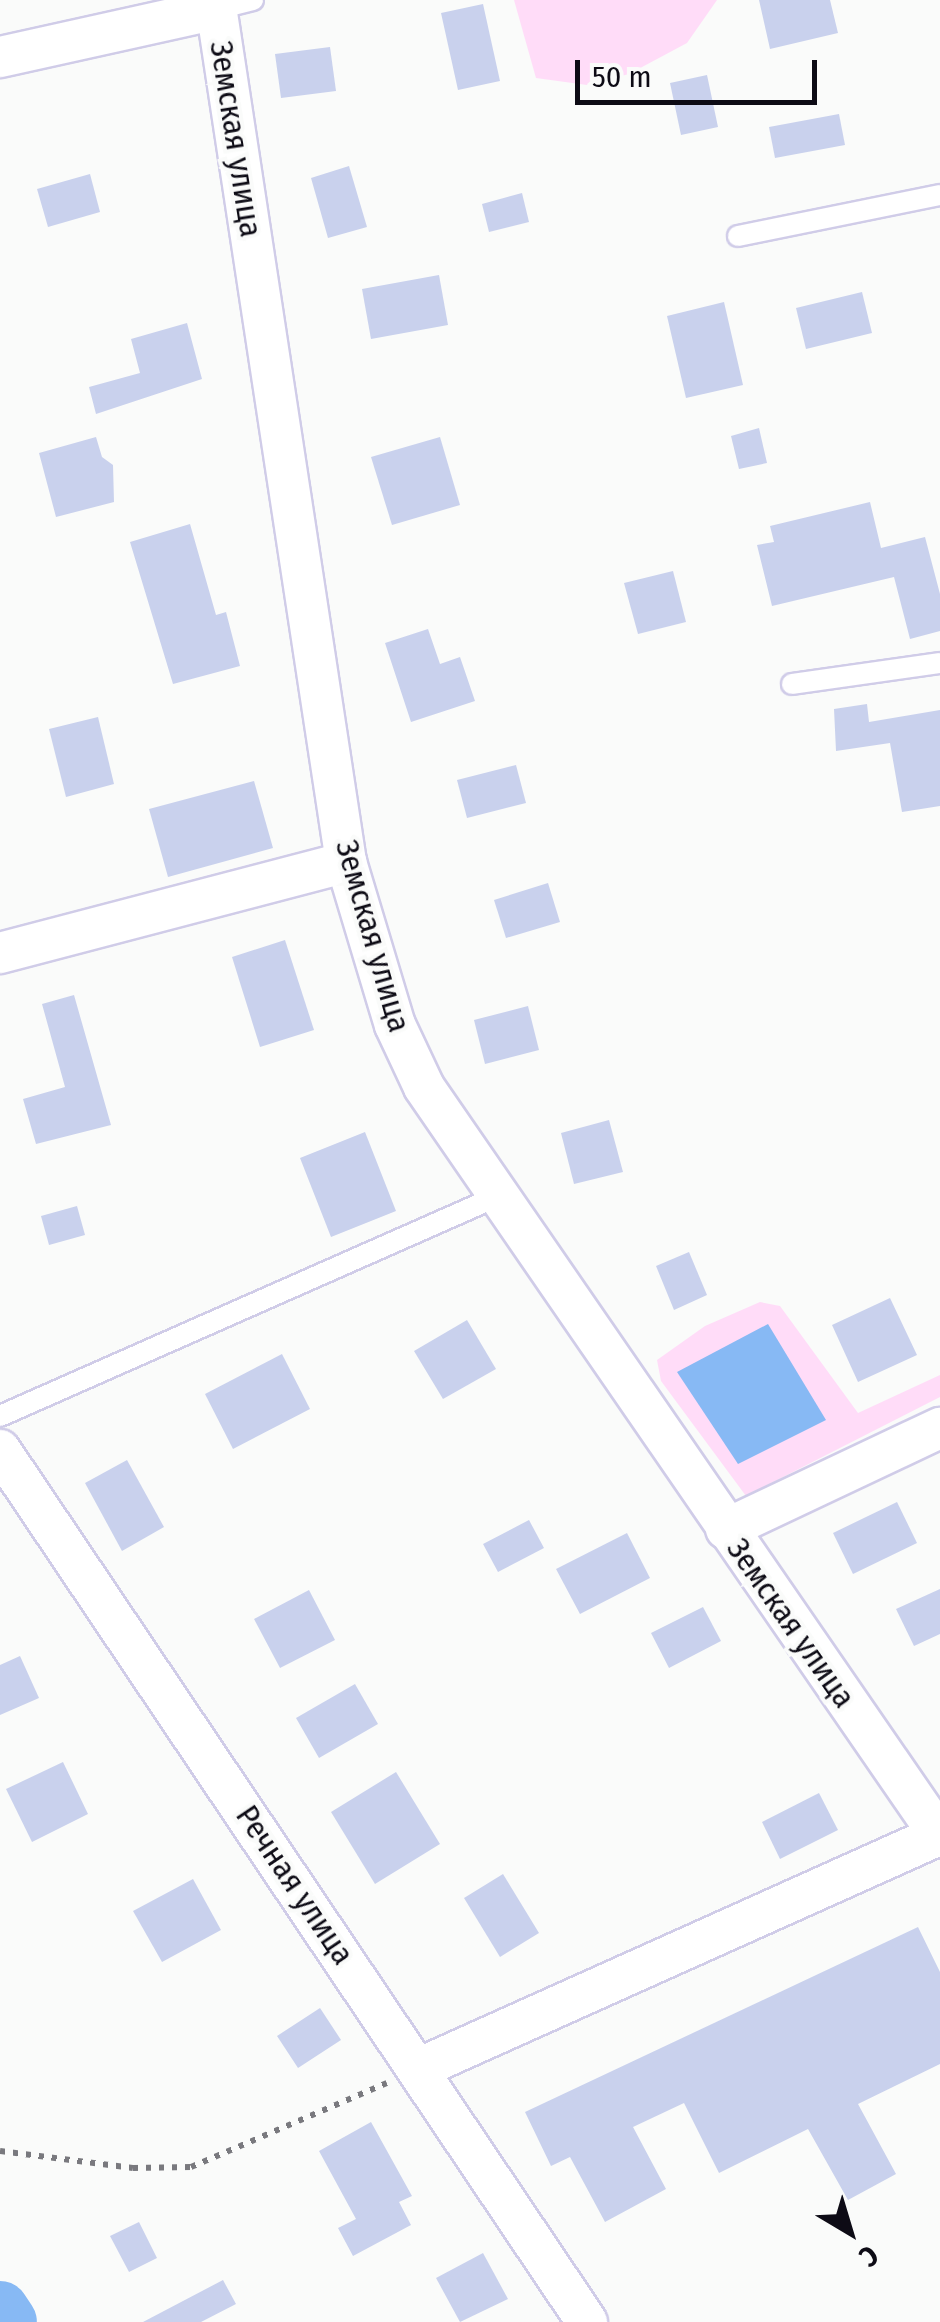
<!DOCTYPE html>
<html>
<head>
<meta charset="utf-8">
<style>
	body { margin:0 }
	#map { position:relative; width:940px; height:2322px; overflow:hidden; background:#fafbfa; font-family:"Fira Sans Condensed",sans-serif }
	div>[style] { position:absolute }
	.green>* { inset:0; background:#ffdcf8 }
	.water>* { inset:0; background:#87b9f4 }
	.river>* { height:58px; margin:-29px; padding:0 29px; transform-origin:29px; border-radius:29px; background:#87b9f4 }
	.building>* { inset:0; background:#c9d1ed }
	.path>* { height:6px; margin-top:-3px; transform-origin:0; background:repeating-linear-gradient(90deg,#79797e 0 5px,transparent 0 13px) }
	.roads { filter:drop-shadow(2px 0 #d0cce8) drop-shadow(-2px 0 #d0cce8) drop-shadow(0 2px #d0cce8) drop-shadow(0 -2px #d0cce8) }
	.service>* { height:20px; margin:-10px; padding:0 10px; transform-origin:10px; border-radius:10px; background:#fff }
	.minor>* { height:40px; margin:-20px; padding:0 20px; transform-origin:20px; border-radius:20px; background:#fff }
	span { translate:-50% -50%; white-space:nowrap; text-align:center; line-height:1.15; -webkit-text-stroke:8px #fafbfa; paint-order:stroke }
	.street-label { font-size:32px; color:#0d0b15 }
	.north { position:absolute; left:800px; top:2182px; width:100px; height:100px; -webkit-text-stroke:8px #fafbfa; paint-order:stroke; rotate:142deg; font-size:28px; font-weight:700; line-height:40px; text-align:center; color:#0d0b15 }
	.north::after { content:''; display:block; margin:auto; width:35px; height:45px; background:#0d0b15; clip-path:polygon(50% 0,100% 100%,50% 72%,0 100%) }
	.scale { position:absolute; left:575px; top:60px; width:242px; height:45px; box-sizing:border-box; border:5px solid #0d0b15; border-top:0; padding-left:12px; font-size:30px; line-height:35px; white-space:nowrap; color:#0d0b15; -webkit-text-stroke:8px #fafbfa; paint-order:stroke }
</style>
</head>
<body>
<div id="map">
	<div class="green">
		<i style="clip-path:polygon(514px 0,717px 0,687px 43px,629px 74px,587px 85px,536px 78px)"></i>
		<i style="clip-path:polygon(760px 1302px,780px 1306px,858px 1413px,940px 1375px,940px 1397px,746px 1496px,661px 1381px,657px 1360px,705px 1326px)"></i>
	</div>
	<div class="water">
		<i style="clip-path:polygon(768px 1324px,826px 1420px,738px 1464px,677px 1372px)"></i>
	</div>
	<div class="river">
		<i style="left:0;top:2310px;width:14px;rotate:56deg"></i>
	</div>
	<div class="building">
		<i style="clip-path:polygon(759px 0,830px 0,838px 33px,770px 49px)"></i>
		<i style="clip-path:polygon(483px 4px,500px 81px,458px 90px,441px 13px)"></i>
		<i style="clip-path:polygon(330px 47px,336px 91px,281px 98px,275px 54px)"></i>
		<i style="clip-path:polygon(707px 75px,718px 127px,681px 135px,670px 83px)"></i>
		<i style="clip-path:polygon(839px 114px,845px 145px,775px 158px,769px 127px)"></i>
		<i style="clip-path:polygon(349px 166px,367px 227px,328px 238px,311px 178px)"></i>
		<i style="clip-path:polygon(90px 174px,100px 212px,48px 227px,37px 189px)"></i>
		<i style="clip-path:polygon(522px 193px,529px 222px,489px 232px,482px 204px)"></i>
		<i style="clip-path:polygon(439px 275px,448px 325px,371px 339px,362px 289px)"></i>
		<i style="clip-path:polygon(862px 292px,872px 333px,806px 349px,796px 308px)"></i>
		<i style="clip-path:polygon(724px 302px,743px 385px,686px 398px,667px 316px)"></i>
		<i style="clip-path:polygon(187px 323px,202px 379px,96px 414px,89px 387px,140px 373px,131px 339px)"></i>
		<i style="clip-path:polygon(759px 428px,767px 463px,739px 469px,731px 436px)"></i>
		<i style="clip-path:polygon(96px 437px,102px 457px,113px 465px,114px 502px,56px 517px,39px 453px)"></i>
		<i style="clip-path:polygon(440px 437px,460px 505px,392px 525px,371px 457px)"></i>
		<i style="clip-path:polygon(870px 502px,881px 548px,925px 537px,940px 594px,940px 631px,910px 639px,894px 577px,772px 606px,757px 545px,774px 542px,770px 526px)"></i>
		<i style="clip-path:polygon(190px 524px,216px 615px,226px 612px,240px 666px,173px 684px,130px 542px)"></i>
		<i style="clip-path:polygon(673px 571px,686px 622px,638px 634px,624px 583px)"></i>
		<i style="clip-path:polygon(428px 629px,440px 664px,460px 657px,475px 701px,411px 722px,385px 643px)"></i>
		<i style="clip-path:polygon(867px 704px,869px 722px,940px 710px,940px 806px,902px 812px,890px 743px,836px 751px,834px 709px)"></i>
		<i style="clip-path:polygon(98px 717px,114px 784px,66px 797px,49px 729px)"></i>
		<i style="clip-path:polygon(516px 765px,526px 803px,467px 818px,457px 780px)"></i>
		<i style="clip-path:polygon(254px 781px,273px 848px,168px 877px,149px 809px)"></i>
		<i style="clip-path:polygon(548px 883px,560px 922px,506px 938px,494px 900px)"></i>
		<i style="clip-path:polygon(285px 940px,314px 1030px,260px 1047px,232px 957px)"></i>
		<i style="clip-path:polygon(74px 995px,111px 1125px,36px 1144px,23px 1099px,65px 1087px,42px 1004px)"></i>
		<i style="clip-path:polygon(528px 1006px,539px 1050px,485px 1064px,474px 1020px)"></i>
		<i style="clip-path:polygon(609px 1120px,623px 1172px,574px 1184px,561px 1133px)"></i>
		<i style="clip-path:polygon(365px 1132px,396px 1211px,331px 1237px,300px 1158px)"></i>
		<i style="clip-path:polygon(77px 1206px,85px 1235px,49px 1245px,41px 1216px)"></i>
		<i style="clip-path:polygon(689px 1252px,707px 1295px,674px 1310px,656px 1266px)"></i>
		<i style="clip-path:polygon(890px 1298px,917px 1355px,858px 1382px,832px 1325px)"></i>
		<i style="clip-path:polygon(467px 1320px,496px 1369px,443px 1399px,414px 1351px)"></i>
		<i style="clip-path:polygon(282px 1354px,310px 1409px,233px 1449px,205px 1394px)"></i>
		<i style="clip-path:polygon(127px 1460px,164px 1527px,122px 1551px,85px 1483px)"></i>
		<i style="clip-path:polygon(897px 1502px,917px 1543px,853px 1574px,833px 1533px)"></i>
		<i style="clip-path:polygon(529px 1520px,544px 1548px,498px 1572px,483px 1544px)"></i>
		<i style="clip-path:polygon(627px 1533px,650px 1578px,580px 1614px,556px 1569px)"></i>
		<i style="clip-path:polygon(940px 1589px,940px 1634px,914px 1646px,896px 1609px)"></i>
		<i style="clip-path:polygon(309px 1590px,335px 1640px,280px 1668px,254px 1619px)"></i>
		<i style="clip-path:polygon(703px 1607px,721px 1641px,669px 1668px,651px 1633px)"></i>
		<i style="clip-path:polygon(20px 1656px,39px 1698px,0 1715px,0 1665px)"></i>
		<i style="clip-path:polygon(355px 1684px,378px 1724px,319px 1758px,296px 1718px)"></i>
		<i style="clip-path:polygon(63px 1762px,88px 1814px,32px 1842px,6px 1789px)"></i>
		<i style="clip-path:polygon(396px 1772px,440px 1844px,375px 1884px,331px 1812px)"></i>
		<i style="clip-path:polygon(819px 1793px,838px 1830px,780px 1859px,762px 1822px)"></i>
		<i style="clip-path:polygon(503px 1874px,539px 1933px,500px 1957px,464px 1898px)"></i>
		<i style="clip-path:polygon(193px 1879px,221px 1930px,162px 1962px,133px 1911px)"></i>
		<i style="clip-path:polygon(918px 1927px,940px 1972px,940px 2064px,858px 2104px,896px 2174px,848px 2200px,808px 2129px,719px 2173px,684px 2103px,633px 2127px,666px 2189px,605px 2222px,570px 2157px,551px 2166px,525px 2112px)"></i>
		<i style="clip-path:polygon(320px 2008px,341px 2040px,298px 2068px,277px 2036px)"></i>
		<i style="clip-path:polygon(371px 2122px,412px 2196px,399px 2202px,411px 2225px,353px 2256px,338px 2228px,356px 2219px,319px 2151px)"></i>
		<i style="clip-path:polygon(139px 2222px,157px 2258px,129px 2272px,110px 2236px)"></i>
		<i style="clip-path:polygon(483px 2253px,508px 2299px,460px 2322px,436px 2278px)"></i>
		<i style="clip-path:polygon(223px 2280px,236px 2304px,201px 2322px,143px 2322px)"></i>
	</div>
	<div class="path">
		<i style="left:0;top:2151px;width:134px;rotate:7.3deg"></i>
		<i style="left:133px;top:2168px;width:58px;rotate:-1deg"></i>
		<i style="left:191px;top:2167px;width:213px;rotate:-23.2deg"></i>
	</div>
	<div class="roads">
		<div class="service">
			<i style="left:217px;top:9px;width:37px;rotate:-14deg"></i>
			<i style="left:738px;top:236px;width:206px;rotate:-11.5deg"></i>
			<i style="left:792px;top:684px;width:149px;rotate:-8.1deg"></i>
			<i style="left:0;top:1416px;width:544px;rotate:-23.83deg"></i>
		</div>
		<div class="minor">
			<i style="left:215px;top:0;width:872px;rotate:81.36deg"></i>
			<i style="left:346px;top:862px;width:170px;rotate:73.3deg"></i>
			<i style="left:395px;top:1025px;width:68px;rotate:64.9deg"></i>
			<i style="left:424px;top:1087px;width:910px;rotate:55.44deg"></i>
			<i style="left:0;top:57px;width:222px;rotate:-12.5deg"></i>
			<i style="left:0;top:953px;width:358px;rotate:-14.7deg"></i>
			<i style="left:0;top:1450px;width:1051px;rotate:56.05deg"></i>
			<i style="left:726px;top:1529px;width:237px;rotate:-25.3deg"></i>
			<i style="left:420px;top:2068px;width:569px;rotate:-24.18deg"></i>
		</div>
	</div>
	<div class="street-label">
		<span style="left:236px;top:139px;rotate:81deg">Земская улица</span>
		<span style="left:373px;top:936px;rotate:74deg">Земская улица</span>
		<span style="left:791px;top:1623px;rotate:55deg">Земская улица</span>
		<span style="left:295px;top:1885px;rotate:56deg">Речная улица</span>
	</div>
	<div class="north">С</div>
	<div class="scale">50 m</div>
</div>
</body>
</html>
